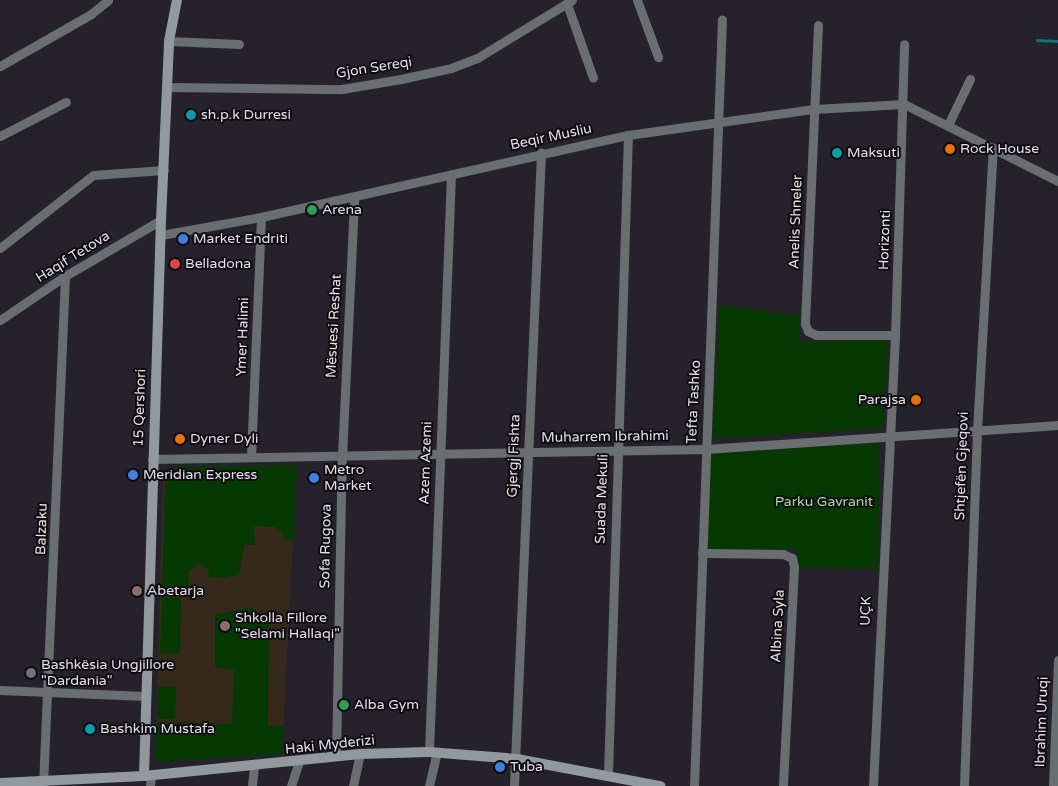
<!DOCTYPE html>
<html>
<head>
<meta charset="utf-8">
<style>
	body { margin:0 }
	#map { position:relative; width:1058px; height:786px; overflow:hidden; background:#25222b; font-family:"Varela Round",sans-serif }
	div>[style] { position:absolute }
	.education>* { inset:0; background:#34291a }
	.green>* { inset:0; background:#063901 }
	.stream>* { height:3px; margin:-1.5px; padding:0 1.5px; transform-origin:1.5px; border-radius:1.5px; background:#13727d }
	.street>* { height:9px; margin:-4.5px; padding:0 4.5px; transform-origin:4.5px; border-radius:4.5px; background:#696e71 }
	.secondary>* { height:10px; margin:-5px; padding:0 5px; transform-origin:5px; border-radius:5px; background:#91989e }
	.dots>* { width:14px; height:14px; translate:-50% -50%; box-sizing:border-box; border:2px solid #0e0c11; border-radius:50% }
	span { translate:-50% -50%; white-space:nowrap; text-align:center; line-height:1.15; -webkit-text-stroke:4px #0e0c11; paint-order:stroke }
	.street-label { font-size:14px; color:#e2e0e6 }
	.poi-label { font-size:14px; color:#e2e0e6 }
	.left { translate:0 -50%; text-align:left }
	.right { translate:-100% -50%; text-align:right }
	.park-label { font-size:14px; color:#9ce492 }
</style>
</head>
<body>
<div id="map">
	<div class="education">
		<i style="clip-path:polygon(297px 465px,282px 754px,155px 762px,163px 475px,166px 470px,175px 467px)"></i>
	</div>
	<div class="green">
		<i style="clip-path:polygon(720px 305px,801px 316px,798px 342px,888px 340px,883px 428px,712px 439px)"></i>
		<i style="clip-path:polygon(880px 443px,878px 569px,799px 568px,796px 549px,707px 549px,710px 454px)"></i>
		<i style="clip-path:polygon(297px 465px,294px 540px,283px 539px,283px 533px,275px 527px,254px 526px,255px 545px,244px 545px,239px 574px,225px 578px,208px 577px,209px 570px,199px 564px,189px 571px,188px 588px,162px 588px,166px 470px,175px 467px)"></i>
		<i style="clip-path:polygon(162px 597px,181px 598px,180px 653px,160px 654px)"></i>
		<i style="clip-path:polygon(253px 607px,253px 613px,269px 613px,268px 726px,284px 726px,282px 754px,155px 762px,157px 722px,232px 724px,234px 670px,215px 667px,215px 615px)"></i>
		<i style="clip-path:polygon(158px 686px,176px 687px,175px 719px,157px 719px)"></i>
	</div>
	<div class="stream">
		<i style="left:1037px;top:40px;width:21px;rotate:3deg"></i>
	</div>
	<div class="street">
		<i style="left:637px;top:0;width:61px;rotate:69.8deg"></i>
		<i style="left:567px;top:4px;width:78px;rotate:70.6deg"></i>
		<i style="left:818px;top:25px;width:299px;rotate:92.5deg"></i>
		<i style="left:805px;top:324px;width:8px;rotate:67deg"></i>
		<i style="left:808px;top:331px;width:9px;rotate:27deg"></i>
		<i style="left:816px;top:335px;width:79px"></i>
		<i style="left:169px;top:41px;width:70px;rotate:2.5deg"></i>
		<i style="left:0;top:66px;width:105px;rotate:-29.7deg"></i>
		<i style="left:91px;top:14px;width:22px;rotate:-39deg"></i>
		<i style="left:167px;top:87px;width:175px;rotate:0.7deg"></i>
		<i style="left:342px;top:89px;width:60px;rotate:-9.6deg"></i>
		<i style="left:401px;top:79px;width:51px;rotate:-12.4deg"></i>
		<i style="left:451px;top:68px;width:30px;rotate:-21deg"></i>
		<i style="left:479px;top:57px;width:109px;rotate:-31.5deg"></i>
		<i style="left:948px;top:125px;width:51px;rotate:-64.4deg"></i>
		<i style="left:0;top:136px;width:74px;rotate:-27.3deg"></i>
		<i style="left:161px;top:235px;width:102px;rotate:-10.2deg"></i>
		<i style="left:261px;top:217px;width:376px;rotate:-12.6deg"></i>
		<i style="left:628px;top:135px;width:188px;rotate:-8deg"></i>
		<i style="left:814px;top:109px;width:90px;rotate:-3.2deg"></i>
		<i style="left:904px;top:104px;width:172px;rotate:26.6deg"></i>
		<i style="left:0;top:248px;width:118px;rotate:-38.1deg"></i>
		<i style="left:93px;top:175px;width:71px;rotate:-4deg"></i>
		<i style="left:0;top:320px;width:78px;rotate:-34.1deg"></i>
		<i style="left:65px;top:276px;width:111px;rotate:-30.3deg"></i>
		<i style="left:251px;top:457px;width:240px;rotate:-87.6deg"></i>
		<i style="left:152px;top:459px;width:554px;rotate:-1.03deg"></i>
		<i style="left:706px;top:449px;width:353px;rotate:-3.9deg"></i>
		<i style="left:702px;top:553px;width:81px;rotate:0.7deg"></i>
		<i style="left:783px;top:554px;width:10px;rotate:24deg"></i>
		<i style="left:792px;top:558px;width:9px;rotate:77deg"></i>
		<i style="left:794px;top:567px;width:219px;rotate:92.9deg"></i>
		<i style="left:0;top:690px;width:145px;rotate:2.4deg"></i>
		<i style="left:429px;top:752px;width:578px;rotate:-87.82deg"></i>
		<i style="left:336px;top:756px;width:300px;rotate:-88.9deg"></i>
		<i style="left:342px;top:456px;width:259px;rotate:-87.3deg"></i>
		<i style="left:608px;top:774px;width:639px;rotate:-88.21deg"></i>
		<i style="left:43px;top:786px;width:510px;rotate:-87.53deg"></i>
		<i style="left:150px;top:786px;width:11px;rotate:-85deg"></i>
		<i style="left:252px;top:786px;width:19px;rotate:-84deg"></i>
		<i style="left:291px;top:786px;width:26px;rotate:-72deg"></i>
		<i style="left:353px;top:786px;width:33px;rotate:-78deg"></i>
		<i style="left:429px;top:786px;width:35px;rotate:-77deg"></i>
		<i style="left:514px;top:786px;width:634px;rotate:-87.56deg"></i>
		<i style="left:694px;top:786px;width:767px;rotate:-87.91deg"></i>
		<i style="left:873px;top:786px;width:452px;rotate:-87.2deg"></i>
		<i style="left:895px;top:335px;width:291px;rotate:-88.2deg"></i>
		<i style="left:964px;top:786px;width:355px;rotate:-87.9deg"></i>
		<i style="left:977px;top:431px;width:284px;rotate:-86.8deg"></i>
		<i style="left:1053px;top:786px;width:126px;rotate:-87.7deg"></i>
	</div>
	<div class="secondary">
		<i style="left:144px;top:776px;width:556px;rotate:-88.25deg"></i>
		<i style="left:161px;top:220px;width:179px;rotate:-87.4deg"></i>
		<i style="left:169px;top:41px;width:42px;rotate:-79deg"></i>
		<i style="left:0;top:783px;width:144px;rotate:-2.8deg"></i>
		<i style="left:144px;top:776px;width:217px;rotate:-5.8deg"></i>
		<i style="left:360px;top:754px;width:69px;rotate:-1.7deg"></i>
		<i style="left:429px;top:752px;width:88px;rotate:4.5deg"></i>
		<i style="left:517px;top:759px;width:146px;rotate:10.7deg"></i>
	</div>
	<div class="dots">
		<i style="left:191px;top:115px;background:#0f9aa8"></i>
		<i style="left:950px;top:149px;background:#e8710a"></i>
		<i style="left:837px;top:153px;background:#0f9aa8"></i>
		<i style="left:312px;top:210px;background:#2e9e5b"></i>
		<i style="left:183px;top:239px;background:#3f7fe0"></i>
		<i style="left:175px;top:264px;background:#e0444e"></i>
		<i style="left:916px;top:400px;background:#e8710a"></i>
		<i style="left:180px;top:439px;background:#e8710a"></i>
		<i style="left:133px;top:475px;background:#3f7fe0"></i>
		<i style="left:314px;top:478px;background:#3f7fe0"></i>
		<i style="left:137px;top:591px;background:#8d6e63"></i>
		<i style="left:225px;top:626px;background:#8d6e63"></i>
		<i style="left:31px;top:673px;background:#6b7280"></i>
		<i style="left:344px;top:705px;background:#2e9e5b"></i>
		<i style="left:90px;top:729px;background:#0f9aa8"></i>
		<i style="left:500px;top:767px;background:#3f7fe0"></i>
	</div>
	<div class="street-label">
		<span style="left:374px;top:68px;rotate:-9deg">Gjon Sereqi</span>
		<span style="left:551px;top:137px;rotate:-12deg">Beqir Musliu</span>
		<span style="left:796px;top:222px;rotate:-88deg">Anelis Shneler</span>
		<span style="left:885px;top:240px;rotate:-88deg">Horizonti</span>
		<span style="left:73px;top:257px;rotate:-32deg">Haqif Tetova</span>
		<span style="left:334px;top:326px;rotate:-87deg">Mësuesi Reshat</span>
		<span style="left:243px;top:337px;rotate:-88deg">Ymer Halimi</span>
		<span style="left:694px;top:402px;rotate:-87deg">Tefta Tashko</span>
		<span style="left:140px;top:408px;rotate:-88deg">15 Qershori</span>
		<span style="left:605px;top:437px;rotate:-1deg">Muharrem Ibrahimi</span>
		<span style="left:514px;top:456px;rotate:-88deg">Gjergj Fishta</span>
		<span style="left:426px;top:463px;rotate:-88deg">Azem Azemi</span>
		<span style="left:962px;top:466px;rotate:-88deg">Shtjefën Gjeqovi</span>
		<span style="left:602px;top:499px;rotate:-88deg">Suada Mekuli</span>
		<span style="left:42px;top:529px;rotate:-88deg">Balzaku</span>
		<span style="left:326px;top:546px;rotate:-89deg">Sofa Rugova</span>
		<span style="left:866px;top:611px;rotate:-88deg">UÇK</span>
		<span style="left:778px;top:626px;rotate:-87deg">Albina Syla</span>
		<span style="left:1042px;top:722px;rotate:-88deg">Ibrahim Uruqi</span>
		<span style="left:330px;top:745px;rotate:-6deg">Haki Myderizi</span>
	</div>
	<div class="poi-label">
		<span class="left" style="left:201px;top:115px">sh.p.k Durresi</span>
		<span class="left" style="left:960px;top:149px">Rock House</span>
		<span class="left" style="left:847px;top:153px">Maksuti</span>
		<span class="left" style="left:322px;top:210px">Arena</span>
		<span class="left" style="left:193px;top:239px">Market Endriti</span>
		<span class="left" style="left:185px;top:264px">Belladona</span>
		<span class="right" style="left:906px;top:400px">Parajsa</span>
		<span class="left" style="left:190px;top:439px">Dyner Dyli</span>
		<span class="left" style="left:324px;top:478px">Metro<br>Market</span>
		<span class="left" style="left:143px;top:475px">Meridian Express</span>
		<span class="left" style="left:147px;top:591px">Abetarja</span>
		<span class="left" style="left:235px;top:626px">Shkolla Fillore<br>"Selami Hallaqi"</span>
		<span class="left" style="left:41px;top:673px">Bashkësia Ungjillore<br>"Dardania"</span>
		<span class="left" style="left:354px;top:705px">Alba Gym</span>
		<span class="left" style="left:100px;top:729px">Bashkim Mustafa</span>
		<span class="left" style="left:510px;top:767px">Tuba</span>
	</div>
	<div class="park-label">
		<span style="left:824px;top:502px">Parku Gavranit</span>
	</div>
</div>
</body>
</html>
